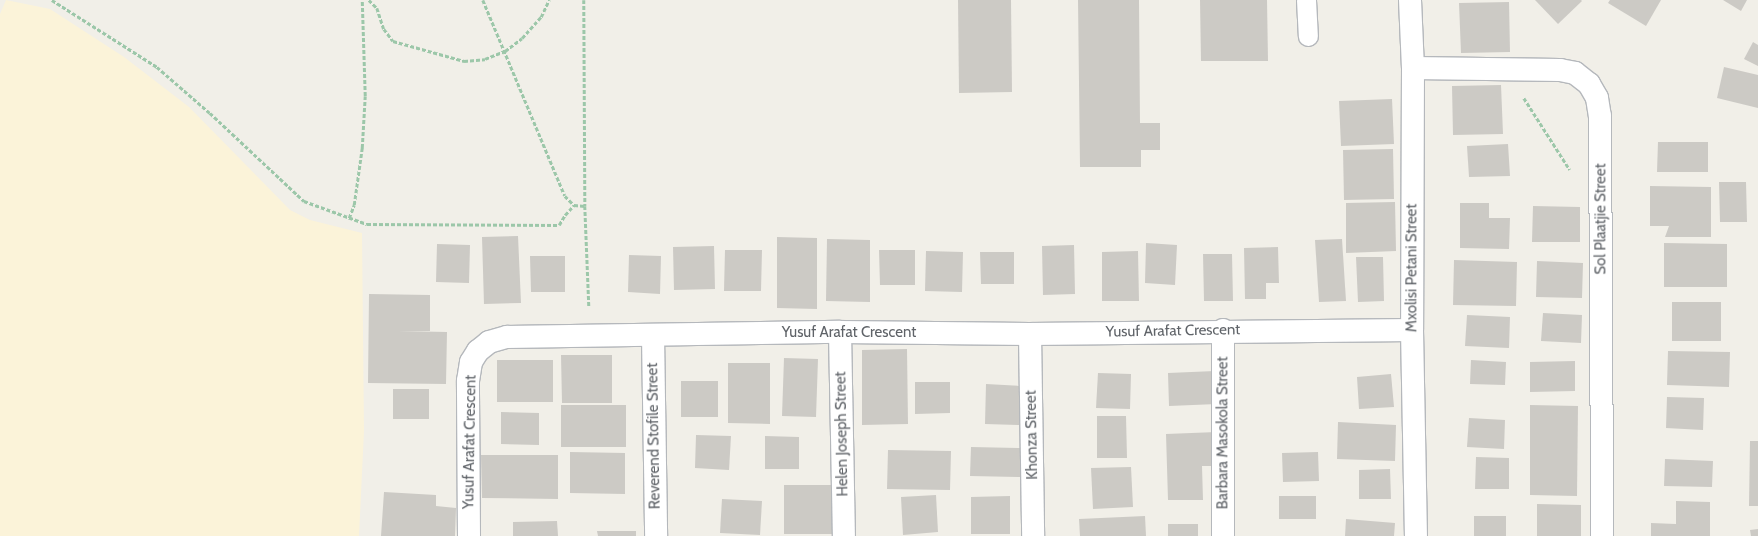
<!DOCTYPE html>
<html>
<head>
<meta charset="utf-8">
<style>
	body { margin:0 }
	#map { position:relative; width:1758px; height:536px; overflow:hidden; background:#f1efe8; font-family:Cabin,sans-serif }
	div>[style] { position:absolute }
	.sand>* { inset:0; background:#fbf3d9 }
	.building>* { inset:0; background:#cccac5 }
	.path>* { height:2.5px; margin-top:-1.25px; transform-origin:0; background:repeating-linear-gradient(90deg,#9cc7a9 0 4px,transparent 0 6px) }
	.roads { filter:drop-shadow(1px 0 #b5b8bc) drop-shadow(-1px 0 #b5b8bc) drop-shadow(0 1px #b5b8bc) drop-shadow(0 -1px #b5b8bc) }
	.lane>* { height:19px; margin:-9.5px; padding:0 9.5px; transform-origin:9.5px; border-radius:9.5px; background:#fff }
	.street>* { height:22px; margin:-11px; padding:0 11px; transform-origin:11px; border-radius:11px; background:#fff }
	span { translate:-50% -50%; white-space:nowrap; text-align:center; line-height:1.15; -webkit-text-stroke:3px #fff; paint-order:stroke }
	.street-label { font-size:15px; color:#5f6368 }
</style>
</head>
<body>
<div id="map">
	<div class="sand">
		<i style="clip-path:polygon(6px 0,50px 9px,124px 57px,189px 107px,290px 210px,310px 220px,362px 233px,364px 431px,359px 536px,0 536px,0 14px)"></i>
	</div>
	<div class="building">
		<i style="clip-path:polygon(958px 0,1011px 0,1012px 92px,959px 93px)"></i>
		<i style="clip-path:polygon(1078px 0,1139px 0,1140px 123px,1160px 123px,1160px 150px,1141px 150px,1141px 167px,1080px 167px)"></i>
		<i style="clip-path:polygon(1200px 0,1267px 0,1268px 61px,1201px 61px)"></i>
		<i style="clip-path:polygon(1535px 0,1581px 0,1582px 1px,1558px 24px)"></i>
		<i style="clip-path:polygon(1610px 0,1661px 0,1646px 26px,1608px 3px)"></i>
		<i style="clip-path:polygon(1723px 0,1747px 0,1741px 11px)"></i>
		<i style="clip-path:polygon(1509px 2px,1510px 52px,1461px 53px,1459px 3px)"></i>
		<i style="clip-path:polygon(1753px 42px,1758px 45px,1758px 66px,1744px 59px)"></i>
		<i style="clip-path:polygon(1724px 67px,1758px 75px,1758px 108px,1717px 98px)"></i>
		<i style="clip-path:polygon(1501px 85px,1503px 134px,1453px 135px,1452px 86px)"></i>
		<i style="clip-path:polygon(1392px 99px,1394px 144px,1341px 146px,1339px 101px)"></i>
		<i style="clip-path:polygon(1658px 142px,1708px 142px,1708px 172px,1657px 172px)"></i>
		<i style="clip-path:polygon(1508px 144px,1510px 176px,1469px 177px,1467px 146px)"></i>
		<i style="clip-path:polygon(1393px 149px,1394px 199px,1344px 200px,1343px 150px)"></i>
		<i style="clip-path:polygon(1719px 182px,1746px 182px,1747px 222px,1720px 222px)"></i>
		<i style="clip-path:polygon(1650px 186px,1711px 187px,1711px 237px,1665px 237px,1669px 226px,1650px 226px)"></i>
		<i style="clip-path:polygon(1395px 202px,1396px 251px,1346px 253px,1346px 203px)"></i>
		<i style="clip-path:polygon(1460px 203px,1489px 203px,1489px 218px,1510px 218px,1509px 249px,1460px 248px)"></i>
		<i style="clip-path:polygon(1533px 206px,1580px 207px,1580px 242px,1532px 242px)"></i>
		<i style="clip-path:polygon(518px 236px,521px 303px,484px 304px,482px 237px)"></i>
		<i style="clip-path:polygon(777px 237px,817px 238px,817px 309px,777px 308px)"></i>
		<i style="clip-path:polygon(827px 239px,870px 240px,870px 302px,826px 301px)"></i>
		<i style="clip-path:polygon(1342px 239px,1346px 301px,1319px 302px,1315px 240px)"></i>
		<i style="clip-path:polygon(1146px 243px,1177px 245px,1175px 285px,1145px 283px)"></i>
		<i style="clip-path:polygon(1664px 243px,1727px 244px,1727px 287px,1664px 287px)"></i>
		<i style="clip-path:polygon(437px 244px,470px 245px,469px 283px,436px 282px)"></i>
		<i style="clip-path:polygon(1074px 245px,1075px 294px,1043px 295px,1042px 246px)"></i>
		<i style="clip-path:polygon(714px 246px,715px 289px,674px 290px,673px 247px)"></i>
		<i style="clip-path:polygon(1278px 247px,1279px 283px,1266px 283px,1266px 299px,1245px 299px,1244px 248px)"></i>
		<i style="clip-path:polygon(725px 250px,762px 250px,761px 291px,724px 291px)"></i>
		<i style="clip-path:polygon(879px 250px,915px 250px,915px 285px,880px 285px)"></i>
		<i style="clip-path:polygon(926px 251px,963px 252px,962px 292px,925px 291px)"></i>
		<i style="clip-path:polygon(1138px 251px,1139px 301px,1102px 301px,1102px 252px)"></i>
		<i style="clip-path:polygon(980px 252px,1014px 252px,1014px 284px,981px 284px)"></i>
		<i style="clip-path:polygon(1203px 254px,1232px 254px,1233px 301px,1204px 301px)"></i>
		<i style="clip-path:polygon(629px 255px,661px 256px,660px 294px,628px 292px)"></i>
		<i style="clip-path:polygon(530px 256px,565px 256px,565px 292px,531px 292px)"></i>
		<i style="clip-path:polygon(1356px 257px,1383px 257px,1384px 301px,1358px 302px)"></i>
		<i style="clip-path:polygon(1454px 260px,1517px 262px,1516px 306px,1453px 305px)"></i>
		<i style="clip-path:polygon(1537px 261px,1583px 263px,1582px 298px,1536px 297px)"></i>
		<i style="clip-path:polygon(369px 294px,430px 295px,430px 331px,398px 331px,447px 332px,446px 384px,368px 383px)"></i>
		<i style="clip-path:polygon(1672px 302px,1721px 302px,1721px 341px,1672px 341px)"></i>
		<i style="clip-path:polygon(1543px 313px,1582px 315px,1581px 343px,1541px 341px)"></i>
		<i style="clip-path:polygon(1467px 315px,1510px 317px,1509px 348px,1465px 346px)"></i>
		<i style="clip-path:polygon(907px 349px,908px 424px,862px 425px,862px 350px)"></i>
		<i style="clip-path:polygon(1668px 351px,1730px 352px,1729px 387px,1667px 385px)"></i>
		<i style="clip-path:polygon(561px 355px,612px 355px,612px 403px,562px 403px)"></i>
		<i style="clip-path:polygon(784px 358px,818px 359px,816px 417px,782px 416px)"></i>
		<i style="clip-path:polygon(497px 360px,553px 360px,553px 402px,497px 402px)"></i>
		<i style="clip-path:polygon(1471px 360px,1506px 362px,1505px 385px,1470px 384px)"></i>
		<i style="clip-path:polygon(1575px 361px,1575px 391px,1530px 392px,1530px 362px)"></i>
		<i style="clip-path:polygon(728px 363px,770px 363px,770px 424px,728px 423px)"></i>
		<i style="clip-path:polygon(1215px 371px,1217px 404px,1169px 406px,1168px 373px)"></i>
		<i style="clip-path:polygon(1098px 373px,1131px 374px,1130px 409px,1096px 408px)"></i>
		<i style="clip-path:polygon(1391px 374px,1394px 407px,1359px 409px,1357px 377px)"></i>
		<i style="clip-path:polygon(681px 381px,718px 381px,718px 417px,681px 417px)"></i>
		<i style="clip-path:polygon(915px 382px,950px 382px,950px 413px,915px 414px)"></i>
		<i style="clip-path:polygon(986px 384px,1021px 386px,1019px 425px,985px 424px)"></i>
		<i style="clip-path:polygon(393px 389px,429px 389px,429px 419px,393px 419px)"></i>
		<i style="clip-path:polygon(1667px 397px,1704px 398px,1703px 430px,1666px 428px)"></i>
		<i style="clip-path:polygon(561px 405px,626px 405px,626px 447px,561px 447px)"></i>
		<i style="clip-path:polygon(1530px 405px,1578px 406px,1577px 496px,1530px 495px)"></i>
		<i style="clip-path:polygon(501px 412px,539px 413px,539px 445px,501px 444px)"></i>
		<i style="clip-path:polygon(1097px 416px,1126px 416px,1127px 458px,1097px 458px)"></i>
		<i style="clip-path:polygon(1469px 418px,1505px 420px,1504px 449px,1467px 447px)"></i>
		<i style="clip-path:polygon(1338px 422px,1396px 425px,1395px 461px,1337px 459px)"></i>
		<i style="clip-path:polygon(1217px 432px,1218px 466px,1202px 466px,1203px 500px,1168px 500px,1166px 434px)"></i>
		<i style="clip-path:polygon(696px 435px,731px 436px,729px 470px,695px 468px)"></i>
		<i style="clip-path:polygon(765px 436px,799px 437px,799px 469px,765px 469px)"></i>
		<i style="clip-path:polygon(1750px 441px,1758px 441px,1758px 506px,1749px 506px)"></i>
		<i style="clip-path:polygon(971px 447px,1021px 448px,1020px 477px,970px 476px)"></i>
		<i style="clip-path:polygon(888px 450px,951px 451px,950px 490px,887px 489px)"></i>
		<i style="clip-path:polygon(570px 452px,625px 453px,625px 494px,570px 493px)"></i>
		<i style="clip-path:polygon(1318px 452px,1319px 481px,1283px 482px,1282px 453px)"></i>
		<i style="clip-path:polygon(481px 455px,558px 455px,558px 499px,482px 498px)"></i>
		<i style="clip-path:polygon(1476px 457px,1509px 458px,1509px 489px,1475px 489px)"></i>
		<i style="clip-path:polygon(1665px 459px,1713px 461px,1712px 487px,1664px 486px)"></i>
		<i style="clip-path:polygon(1131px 467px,1133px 507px,1093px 509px,1091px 468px)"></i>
		<i style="clip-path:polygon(1390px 469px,1391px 499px,1359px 499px,1359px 470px)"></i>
		<i style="clip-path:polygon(784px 485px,833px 485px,833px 534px,784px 534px)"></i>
		<i style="clip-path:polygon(384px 492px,436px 495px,436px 506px,456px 508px,455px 536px,381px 536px)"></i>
		<i style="clip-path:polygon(936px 495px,938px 532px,903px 535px,901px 497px)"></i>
		<i style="clip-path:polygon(1010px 496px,1010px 534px,971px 534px,971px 497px)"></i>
		<i style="clip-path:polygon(1279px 496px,1316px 496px,1316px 519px,1279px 519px)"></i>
		<i style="clip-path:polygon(722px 499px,762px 501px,760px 535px,720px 533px)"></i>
		<i style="clip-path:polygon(1676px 501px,1710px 502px,1710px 536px,1651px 536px,1651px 523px,1676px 524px)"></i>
		<i style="clip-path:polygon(1537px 504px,1581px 505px,1581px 536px,1537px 536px)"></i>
		<i style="clip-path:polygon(1145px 516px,1146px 536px,1080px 536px,1079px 519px)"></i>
		<i style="clip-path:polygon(1474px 516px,1506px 516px,1506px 536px,1474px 536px)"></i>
		<i style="clip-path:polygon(1346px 519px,1395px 523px,1394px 536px,1345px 536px)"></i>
		<i style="clip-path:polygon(557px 521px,558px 536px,513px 536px,513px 522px)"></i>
		<i style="clip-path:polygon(1168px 524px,1198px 524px,1198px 536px,1168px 536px)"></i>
		<i style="clip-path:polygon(1758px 529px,1758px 536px,1751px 536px,1750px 530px)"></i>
		<i style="clip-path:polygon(597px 531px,636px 531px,636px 536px,598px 536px)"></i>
	</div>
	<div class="path">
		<i style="left:52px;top:0;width:125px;rotate:32.5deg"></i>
		<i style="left:157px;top:67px;width:70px;rotate:41deg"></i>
		<i style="left:210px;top:113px;width:129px;rotate:43.1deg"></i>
		<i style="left:304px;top:201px;width:67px;rotate:20.1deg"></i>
		<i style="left:367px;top:224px;width:192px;rotate:0.3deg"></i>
		<i style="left:559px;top:225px;width:12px;rotate:-59deg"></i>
		<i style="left:565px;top:215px;width:13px;rotate:-48deg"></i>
		<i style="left:369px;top:0;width:11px;rotate:45deg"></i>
		<i style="left:377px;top:8px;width:22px;rotate:72deg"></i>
		<i style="left:384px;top:29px;width:15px;rotate:53deg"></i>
		<i style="left:393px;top:41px;width:74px;rotate:15.7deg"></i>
		<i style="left:464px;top:61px;width:21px;rotate:-5deg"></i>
		<i style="left:485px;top:59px;width:22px;rotate:-22deg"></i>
		<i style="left:505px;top:51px;width:21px;rotate:-37deg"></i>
		<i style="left:522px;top:38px;width:28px;rotate:-48deg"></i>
		<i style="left:541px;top:17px;width:19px;rotate:-65deg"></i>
		<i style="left:483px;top:0;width:212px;rotate:67.3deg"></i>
		<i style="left:565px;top:196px;width:13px;rotate:45deg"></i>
		<i style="left:574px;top:205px;width:11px;rotate:5deg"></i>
		<i style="left:585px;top:206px;width:101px;rotate:87.7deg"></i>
		<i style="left:584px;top:0;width:206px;rotate:89.7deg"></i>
		<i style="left:1524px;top:98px;width:85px;rotate:57.4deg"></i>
		<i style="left:349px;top:218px;width:14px;rotate:-69deg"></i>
		<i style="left:354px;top:205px;width:58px;rotate:-82deg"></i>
		<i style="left:362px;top:148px;width:52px;rotate:-86.7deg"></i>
		<i style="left:365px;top:96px;width:96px;rotate:-91.8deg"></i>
	</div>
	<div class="roads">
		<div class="lane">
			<i style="left:1306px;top:0;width:36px;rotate:87deg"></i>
		</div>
		<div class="street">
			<i style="left:1410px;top:0;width:68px;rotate:87.5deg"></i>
			<i style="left:1413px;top:68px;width:262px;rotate:90.2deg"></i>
			<i style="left:1412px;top:330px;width:206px;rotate:88.9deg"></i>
			<i style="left:1413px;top:68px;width:147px;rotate:0.8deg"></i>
			<i style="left:1560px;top:70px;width:15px;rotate:11deg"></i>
			<i style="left:1575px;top:73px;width:18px;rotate:38deg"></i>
			<i style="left:1589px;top:84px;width:16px;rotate:60deg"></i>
			<i style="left:1597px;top:98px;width:18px;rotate:81deg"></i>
			<i style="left:1600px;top:116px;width:420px;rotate:89.7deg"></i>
			<i style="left:1223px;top:330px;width:206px;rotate:90deg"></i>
			<i style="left:840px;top:332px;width:204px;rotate:88.9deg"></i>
			<i style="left:1030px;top:334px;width:202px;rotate:89.1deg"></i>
			<i style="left:653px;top:336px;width:200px;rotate:89.1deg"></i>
			<i style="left:469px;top:536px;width:155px;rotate:-90.4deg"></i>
			<i style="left:468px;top:381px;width:19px;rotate:-81deg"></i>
			<i style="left:471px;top:362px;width:13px;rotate:-58deg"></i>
			<i style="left:478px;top:351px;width:14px;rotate:-39deg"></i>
			<i style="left:489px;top:342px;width:19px;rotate:-16deg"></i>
			<i style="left:507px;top:337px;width:333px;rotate:-0.9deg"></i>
			<i style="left:840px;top:332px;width:190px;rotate:0.6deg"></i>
			<i style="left:1030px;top:334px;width:382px;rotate:-0.6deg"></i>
		</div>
	</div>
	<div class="street-label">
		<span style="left:1601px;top:219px;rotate:-90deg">Sol Plaatjie Street</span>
		<span style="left:1412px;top:268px;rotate:-90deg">Mxolisi Petani Street</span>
		<span style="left:1173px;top:331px;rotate:-1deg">Yusuf Arafat Crescent</span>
		<span style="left:849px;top:333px">Yusuf Arafat Crescent</span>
		<span style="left:1223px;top:433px;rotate:-90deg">Barbara Masokola Street</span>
		<span style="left:842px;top:434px;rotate:-91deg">Helen Joseph Street</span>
		<span style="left:1032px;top:435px;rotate:-91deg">Khonza Street</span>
		<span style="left:654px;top:436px;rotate:-91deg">Reverend Stofile Street</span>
		<span style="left:470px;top:442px;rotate:-89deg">Yusuf Arafat Crescent</span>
	</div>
</div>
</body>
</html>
